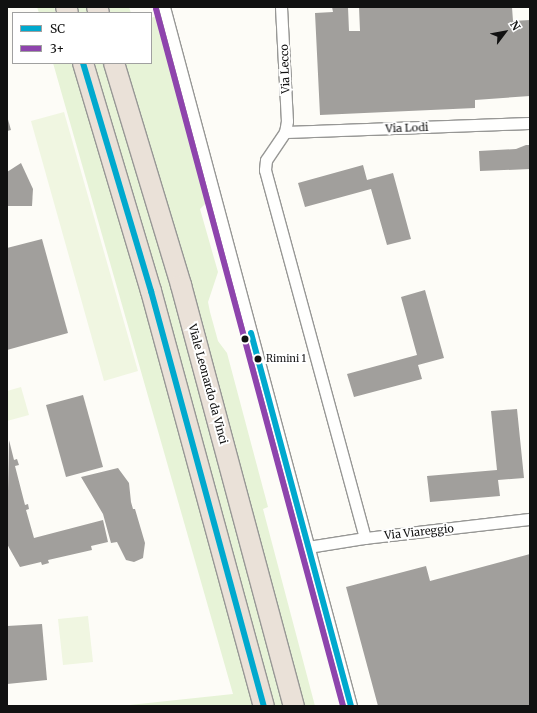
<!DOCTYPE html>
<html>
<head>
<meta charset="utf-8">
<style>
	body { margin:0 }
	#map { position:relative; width:537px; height:713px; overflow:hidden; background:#fdfcf7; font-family:Merriweather,serif }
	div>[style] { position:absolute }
	.green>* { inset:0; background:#e7f3d7 }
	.pitch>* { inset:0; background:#f0f6e1 }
	.building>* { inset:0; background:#a19f9c }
	.roads { filter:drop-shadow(1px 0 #979795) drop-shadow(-1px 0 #979795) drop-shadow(0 1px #979795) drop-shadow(0 -1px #979795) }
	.street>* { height:11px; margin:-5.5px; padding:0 5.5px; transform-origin:5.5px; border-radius:5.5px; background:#fffffe }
	.highway>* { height:20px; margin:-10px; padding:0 10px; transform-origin:10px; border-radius:10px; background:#eae1d8 }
	.bus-1>* { height:6px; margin:-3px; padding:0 3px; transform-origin:3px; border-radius:3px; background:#00a9ce }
	.bus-2>* { height:6px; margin:-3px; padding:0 3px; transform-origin:3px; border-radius:3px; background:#8e44ad }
	.dots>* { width:11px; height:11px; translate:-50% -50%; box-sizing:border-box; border:2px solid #fff; border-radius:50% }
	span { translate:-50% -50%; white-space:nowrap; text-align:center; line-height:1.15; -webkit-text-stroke:4px #fff; paint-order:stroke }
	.bus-label { font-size:10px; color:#111 }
	.left { translate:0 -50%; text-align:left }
	.street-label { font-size:11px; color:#111 }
	.frame { position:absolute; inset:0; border:8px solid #111; pointer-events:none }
	.legend { position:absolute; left:12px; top:12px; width:140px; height:52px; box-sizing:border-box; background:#fff; border:1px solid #a0a0a0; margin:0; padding:5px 7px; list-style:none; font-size:12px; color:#111 }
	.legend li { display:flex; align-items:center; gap:8px; height:20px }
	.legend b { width:20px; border:1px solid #a0a0a0 }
	.north { position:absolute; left:485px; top:12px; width:40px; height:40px; -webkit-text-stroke:3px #fff; paint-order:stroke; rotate:58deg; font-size:11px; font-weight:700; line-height:16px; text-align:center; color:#111 }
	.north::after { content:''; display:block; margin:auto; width:14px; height:18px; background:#111; clip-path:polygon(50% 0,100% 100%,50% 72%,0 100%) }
</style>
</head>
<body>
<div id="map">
	<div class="green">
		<i style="clip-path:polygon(37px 7px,54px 7px,56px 13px,39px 13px)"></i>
		<i style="clip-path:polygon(73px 7px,89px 7px,91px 13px,75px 13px)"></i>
		<i style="clip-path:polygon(106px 7px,129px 7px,131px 13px,108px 13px)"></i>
		<i style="clip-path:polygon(156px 16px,206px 203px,200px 209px,218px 272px,208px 302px,210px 312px,218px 341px,227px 353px,268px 507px,263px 509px,315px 706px,304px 706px,123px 63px,151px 63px,151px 18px)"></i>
		<i style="clip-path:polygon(53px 63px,75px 63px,150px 316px,255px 706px,120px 706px,233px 694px)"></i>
		<i style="clip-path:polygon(90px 63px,106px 63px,164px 256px,287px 706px,271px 706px)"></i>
	</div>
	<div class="pitch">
		<i style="clip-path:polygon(64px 112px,138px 371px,104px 381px,31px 121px)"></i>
		<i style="clip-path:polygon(21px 387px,29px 415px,7px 421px,7px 391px)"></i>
		<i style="clip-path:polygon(88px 616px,93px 662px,63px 665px,58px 619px)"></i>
	</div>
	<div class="building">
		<i style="clip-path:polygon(332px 7px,348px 7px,349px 31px,360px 31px,359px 7px,512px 7px,513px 21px,530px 20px,530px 96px,475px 100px,475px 108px,320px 115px,315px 13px,333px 12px)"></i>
		<i style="clip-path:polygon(7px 116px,11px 130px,7px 131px)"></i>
		<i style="clip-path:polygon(526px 145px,530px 145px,530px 169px,480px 171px,479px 151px,516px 149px)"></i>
		<i style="clip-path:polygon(21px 163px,33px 189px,32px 206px,7px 206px,7px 172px)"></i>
		<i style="clip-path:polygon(363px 165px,367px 180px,393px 173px,411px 239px,387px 245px,371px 189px,305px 207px,298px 183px)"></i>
		<i style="clip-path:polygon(42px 239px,68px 333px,7px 350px,7px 248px)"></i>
		<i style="clip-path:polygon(425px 290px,444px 358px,418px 365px,422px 379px,354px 397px,347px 374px,417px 355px,401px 297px)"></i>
		<i style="clip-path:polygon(83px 395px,103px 467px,66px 477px,46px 405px)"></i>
		<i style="clip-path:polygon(517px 409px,524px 478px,498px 480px,500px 496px,430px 502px,427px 476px,497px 470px,491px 411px)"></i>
		<i style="clip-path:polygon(9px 440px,14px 460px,17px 459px,19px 465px,15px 466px,25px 505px,28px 504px,29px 509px,26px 510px,34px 538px,103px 520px,108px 542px,91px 546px,92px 550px,48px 560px,49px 563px,42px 565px,41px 562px,20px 567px,7px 544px)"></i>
		<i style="clip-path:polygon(118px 468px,129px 483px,131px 502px,133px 509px,135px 509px,145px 543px,143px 558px,134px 562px,126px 560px,117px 542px,111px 543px,103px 514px,81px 477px)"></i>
		<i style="clip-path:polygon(530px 554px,530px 706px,378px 706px,346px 587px,426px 566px,430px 581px)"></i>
		<i style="clip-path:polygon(42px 624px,47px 680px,7px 684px,7px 626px)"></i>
	</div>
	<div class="roads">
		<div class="street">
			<i style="left:164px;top:7px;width:724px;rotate:75.02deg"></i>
			<i style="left:281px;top:7px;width:114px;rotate:87deg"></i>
			<i style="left:287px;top:121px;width:11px;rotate:100deg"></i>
			<i style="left:285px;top:132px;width:34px;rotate:124deg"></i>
			<i style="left:266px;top:160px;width:10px;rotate:96deg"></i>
			<i style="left:265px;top:170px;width:381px;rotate:74.8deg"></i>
			<i style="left:285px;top:132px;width:245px;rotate:-2.1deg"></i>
			<i style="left:308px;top:547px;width:58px;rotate:-9deg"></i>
			<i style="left:365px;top:538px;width:166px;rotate:-6.6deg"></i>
		</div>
		<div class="highway">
			<i style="left:66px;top:7px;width:6px;rotate:72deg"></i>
			<i style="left:97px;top:7px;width:6px;rotate:72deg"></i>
			<i style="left:83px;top:63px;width:238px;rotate:73.4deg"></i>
			<i style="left:151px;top:291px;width:430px;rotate:74.8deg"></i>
			<i style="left:114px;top:63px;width:232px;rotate:73.2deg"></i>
			<i style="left:181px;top:285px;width:436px;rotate:75deg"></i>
		</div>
	</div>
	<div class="bus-1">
		<i style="left:83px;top:63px;width:238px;rotate:73.4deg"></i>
		<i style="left:151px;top:291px;width:430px;rotate:74.8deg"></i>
		<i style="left:251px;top:333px;width:386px;rotate:75deg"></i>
	</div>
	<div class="bus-2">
		<i style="left:156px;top:9px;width:722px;rotate:74.98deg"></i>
	</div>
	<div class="dots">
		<i style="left:245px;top:339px;background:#111"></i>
		<i style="left:258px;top:359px;background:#111"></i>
	</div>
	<div class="bus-label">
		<span class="left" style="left:266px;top:359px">Rimini 1</span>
	</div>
	<div class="street-label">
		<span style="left:285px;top:69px;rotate:-92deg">Via Lecco</span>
		<span style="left:407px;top:128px;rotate:-2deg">Via Lodi</span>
		<span style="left:208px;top:384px;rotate:75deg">Viale Leonardo da Vinci</span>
		<span style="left:419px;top:532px;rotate:-6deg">Via Viareggio</span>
	</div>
	<div class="frame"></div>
	<ul class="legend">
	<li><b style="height:5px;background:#00a9ce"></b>SC</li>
	<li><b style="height:5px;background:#8e44ad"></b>3+</li>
	</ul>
	<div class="north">N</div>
</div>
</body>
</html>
